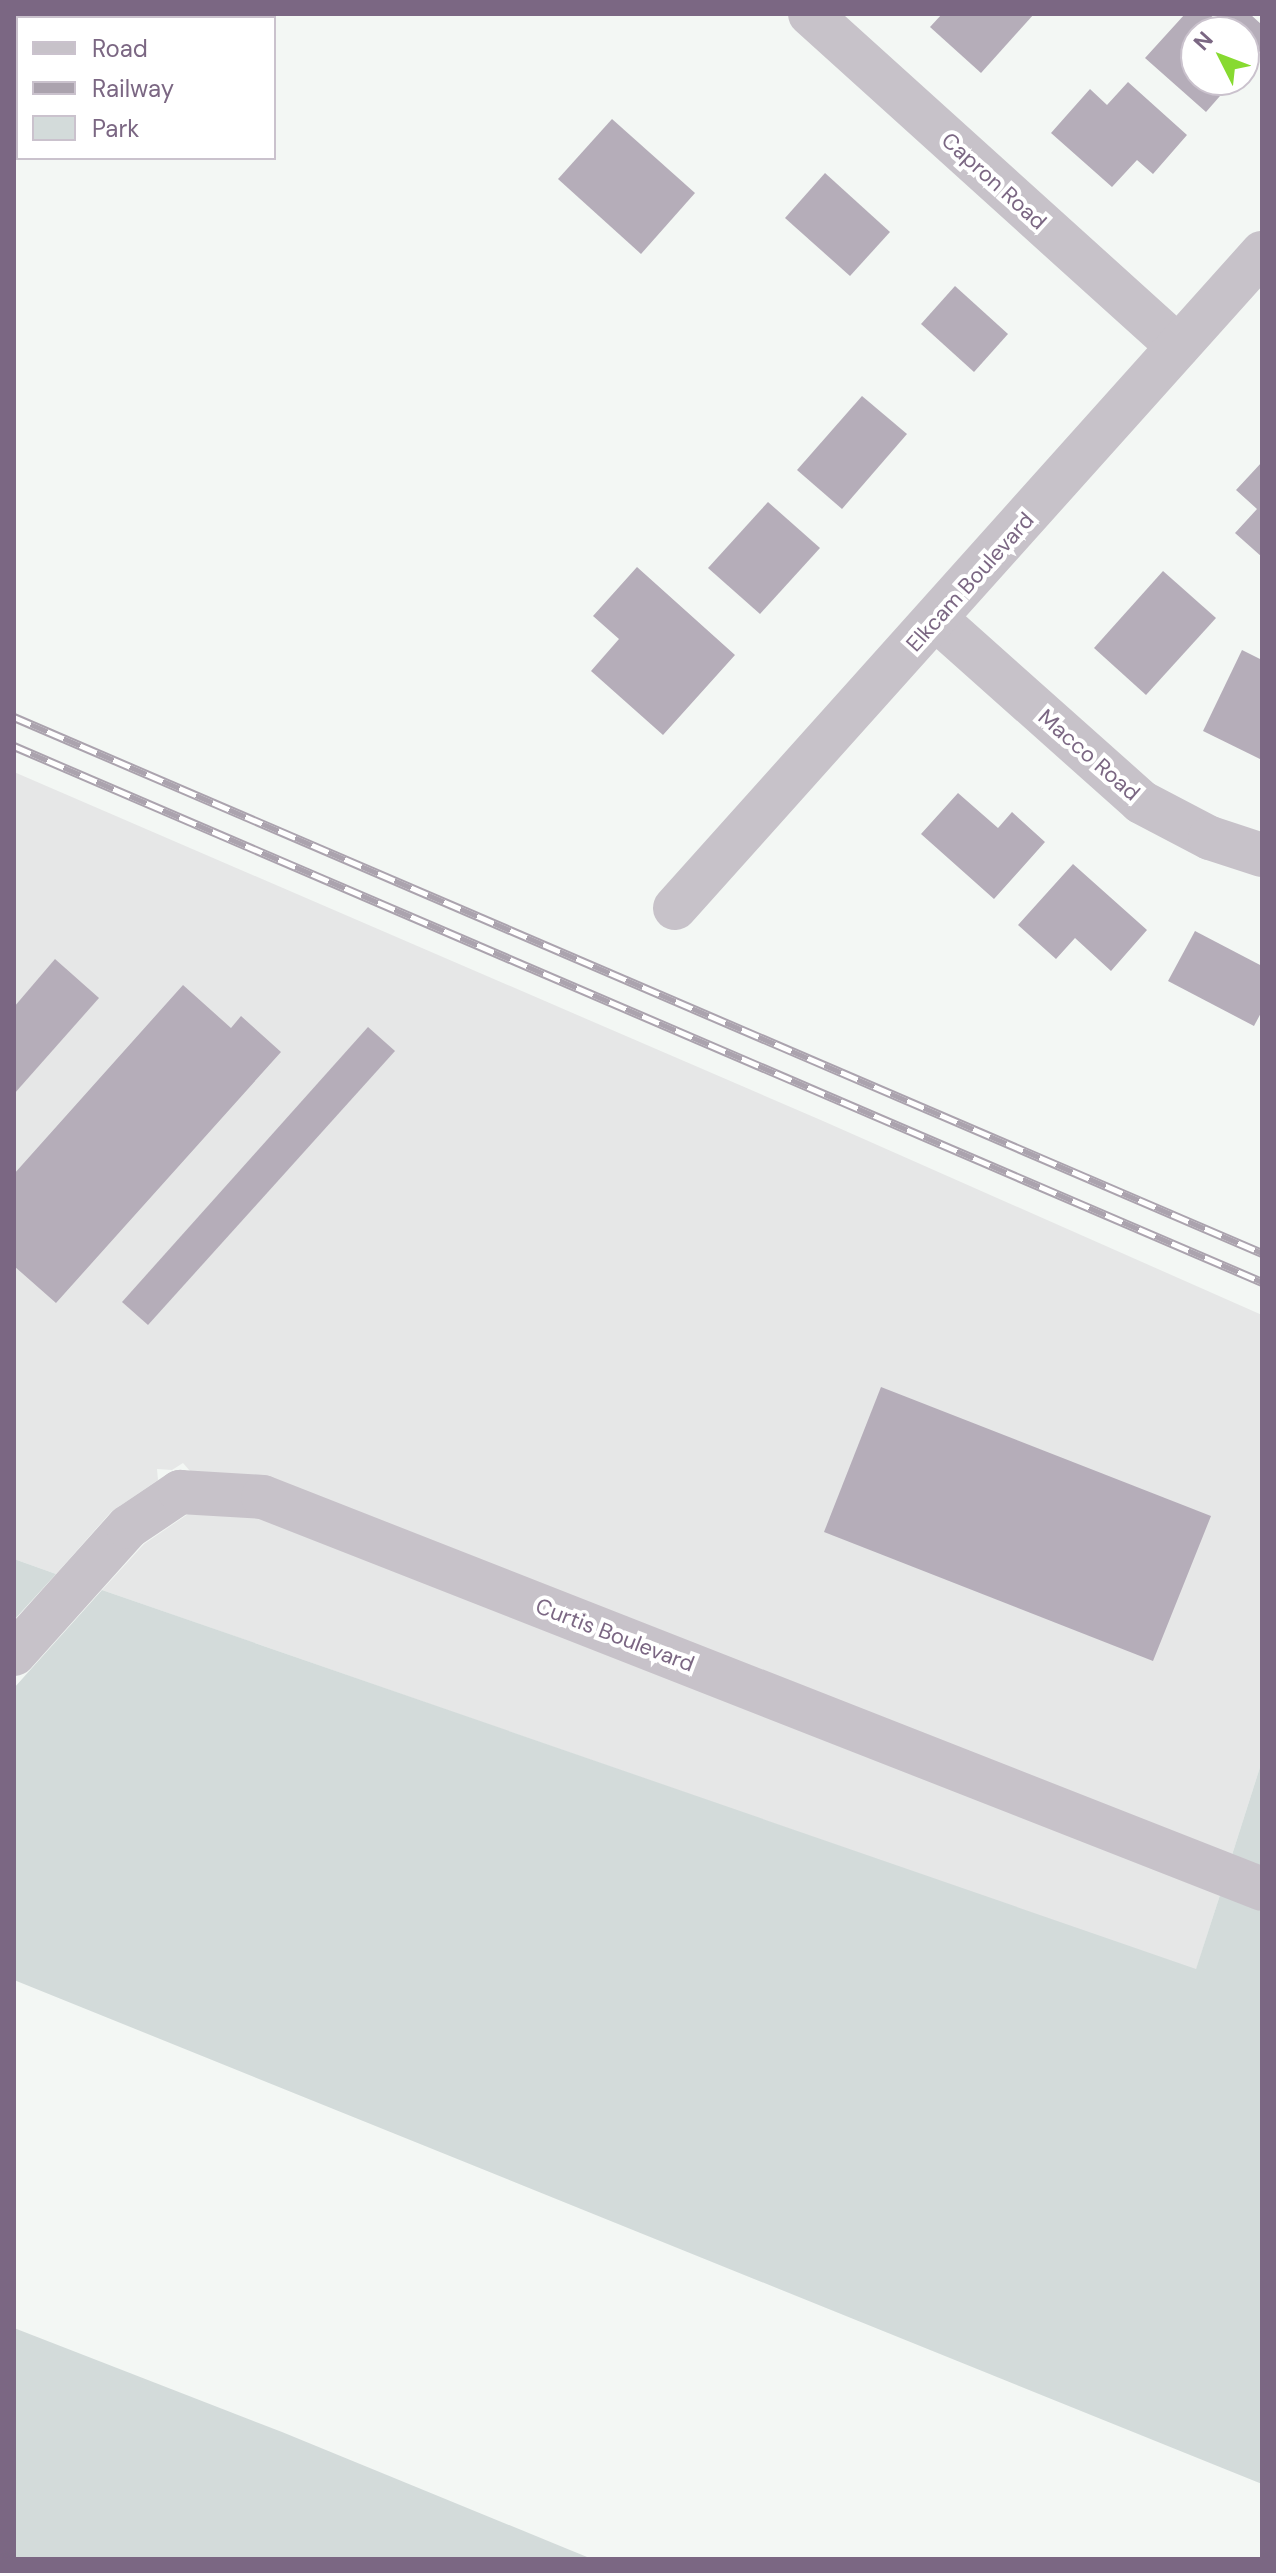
<!DOCTYPE html>
<html>
<head>
<meta charset="utf-8">
<style>
	body { margin:0 }
	#map { position:relative; width:1276px; height:2573px; overflow:hidden; background:#f3f7f4; font-family:"DM Sans",sans-serif }
	div>[style] { position:absolute }
	.built>* { inset:0; background:#e6e7e7 }
	.green>* { inset:0; background:#d3dbda }
	.building>* { inset:0; background:#b5adb9 }
	.minor>* { height:44px; margin:-22px; padding:0 22px; transform-origin:22px; border-radius:22px; background:#c7c2c9 }
	.rail>* { height:9px; margin-top:-4.5px; transform-origin:0; background:repeating-linear-gradient(90deg,#fff 0 18px,#aba3ae 0 36px); box-sizing:border-box; border-block:2px solid #aba3ae }
	span { translate:-50% -50%; white-space:nowrap; text-align:center; line-height:1.15; -webkit-text-stroke:8px #fff; paint-order:stroke }
	.street-label { font-size:22px; color:#7b6783 }
	.frame { position:absolute; inset:0; border:16px solid #7b6783; pointer-events:none }
	.legend { position:absolute; left:16px; top:16px; width:260px; height:144px; box-sizing:border-box; background:#fff; border:2px solid #cac2cd; margin:0; padding:10px 14px; list-style:none; font-size:24px; color:#7b6783 }
	.legend li { display:flex; align-items:center; gap:16px; height:40px }
	.legend b { width:40px; border:2px solid #cac2cd }
	.north { position:absolute; left:1180px; top:16px; width:80px; height:80px; box-sizing:border-box; background:#fff; border:2px solid #cac2cd; border-radius:50%; rotate:312deg; font-size:22px; font-weight:700; line-height:32px; text-align:center; color:#7b6783 }
	.north::after { content:''; display:block; margin:auto; width:28px; height:36px; background:#87da30; clip-path:polygon(50% 0,100% 100%,50% 72%,0 100%) }
</style>
</head>
<body>
<div id="map">
	<div class="built">
		<i style="clip-path:polygon(14px 772px,823px 1121px,1262px 1315px,1262px 1761px,1232px 1855px,190px 1471px,183px 1463px,172px 1470px,157px 1469px,158px 1480px,111px 1512px,56px 1574px,14px 1559px)"></i>
		<i style="clip-path:polygon(188px 1514px,261px 1518px,1220px 1895px,1196px 1970px,102px 1590px,144px 1544px)"></i>
	</div>
	<div class="green">
		<i style="clip-path:polygon(14px 1559px,56px 1574px,14px 1620px)"></i>
		<i style="clip-path:polygon(102px 1590px,1196px 1969px,1220px 1895px,1262px 1911px,1262px 2484px,14px 1980px,14px 1688px)"></i>
		<i style="clip-path:polygon(1262px 1761px,1262px 1867px,1232px 1855px)"></i>
		<i style="clip-path:polygon(14px 2328px,282px 2432px,592px 2559px,14px 2559px)"></i>
	</div>
	<div class="building">
		<i style="clip-path:polygon(942px 14px,1034px 14px,981px 73px,930px 27px)"></i>
		<i style="clip-path:polygon(1185px 14px,1209px 14px,1215px 19px,1220px 14px,1250px 14px,1262px 25px,1262px 49px,1244px 69px,1244px 32px,1196px 32px,1196px 80px,1234px 80px,1206px 112px,1145px 58px)"></i>
		<i style="clip-path:polygon(1128px 82px,1187px 135px,1153px 174px,1137px 160px,1112px 187px,1051px 133px,1090px 89px,1107px 105px)"></i>
		<i style="clip-path:polygon(612px 119px,695px 193px,641px 254px,558px 179px)"></i>
		<i style="clip-path:polygon(825px 173px,890px 232px,850px 276px,785px 218px)"></i>
		<i style="clip-path:polygon(955px 286px,1008px 334px,974px 372px,921px 324px)"></i>
		<i style="clip-path:polygon(862px 396px,907px 434px,842px 509px,797px 470px)"></i>
		<i style="clip-path:polygon(1262px 462px,1262px 557px,1235px 533px,1257px 509px,1236px 490px)"></i>
		<i style="clip-path:polygon(768px 502px,820px 548px,760px 614px,708px 568px)"></i>
		<i style="clip-path:polygon(637px 567px,735px 655px,663px 735px,591px 671px,619px 639px,593px 616px)"></i>
		<i style="clip-path:polygon(1163px 571px,1216px 618px,1146px 695px,1094px 648px)"></i>
		<i style="clip-path:polygon(1242px 650px,1262px 660px,1262px 760px,1203px 731px)"></i>
		<i style="clip-path:polygon(958px 793px,998px 828px,1012px 812px,1045px 842px,994px 899px,921px 834px)"></i>
		<i style="clip-path:polygon(1073px 864px,1147px 930px,1111px 971px,1075px 938px,1056px 959px,1018px 925px)"></i>
		<i style="clip-path:polygon(1195px 931px,1262px 966px,1262px 1011px,1254px 1026px,1168px 981px)"></i>
		<i style="clip-path:polygon(55px 959px,99px 998px,14px 1094px,14px 1007px)"></i>
		<i style="clip-path:polygon(183px 985px,231px 1028px,241px 1016px,281px 1052px,56px 1303px,14px 1266px,14px 1174px)"></i>
		<i style="clip-path:polygon(368px 1027px,395px 1051px,148px 1325px,122px 1302px)"></i>
		<i style="clip-path:polygon(881px 1387px,1211px 1516px,1153px 1661px,824px 1532px)"></i>
	</div>
	<div class="minor">
		<i style="left:810px;top:14px;width:496px;rotate:42.1deg"></i>
		<i style="left:937px;top:620px;width:273px;rotate:41.7deg"></i>
		<i style="left:1141px;top:802px;width:78px;rotate:27.6deg"></i>
		<i style="left:1210px;top:838px;width:55px;rotate:18.1deg"></i>
		<i style="left:675px;top:908px;width:880px;rotate:-48.13deg"></i>
		<i style="left:14px;top:1654px;width:171px;rotate:-48.1deg"></i>
		<i style="left:128px;top:1527px;width:63px;rotate:-33.9deg"></i>
		<i style="left:180px;top:1492px;width:83px;rotate:3.4deg"></i>
		<i style="left:263px;top:1497px;width:1073px;rotate:21.42deg"></i>
	</div>
	<div class="rail">
		<i style="left:14px;top:717px;width:1358px;rotate:23.24deg"></i>
		<i style="left:14px;top:746px;width:1358px;rotate:23.24deg"></i>
	</div>
	<div class="street-label">
		<span style="left:994px;top:181px;rotate:42deg">Capron Road</span>
		<span style="left:970px;top:582px;rotate:-48deg">Elkcam Boulevard</span>
		<span style="left:1089px;top:755px;rotate:41deg">Macco Road</span>
		<span style="left:615px;top:1635px;rotate:21deg">Curtis Boulevard</span>
	</div>
	<div class="frame"></div>
	<ul class="legend">
	<li><b style="height:10px;background:#c7c2c9"></b>Road</li>
	<li><b style="height:10px;background:#aba3ae"></b>Railway</li>
	<li><b style="height:22px;background:#d3dbda"></b>Park</li>
	</ul>
	<div class="north">N</div>
</div>
</body>
</html>
